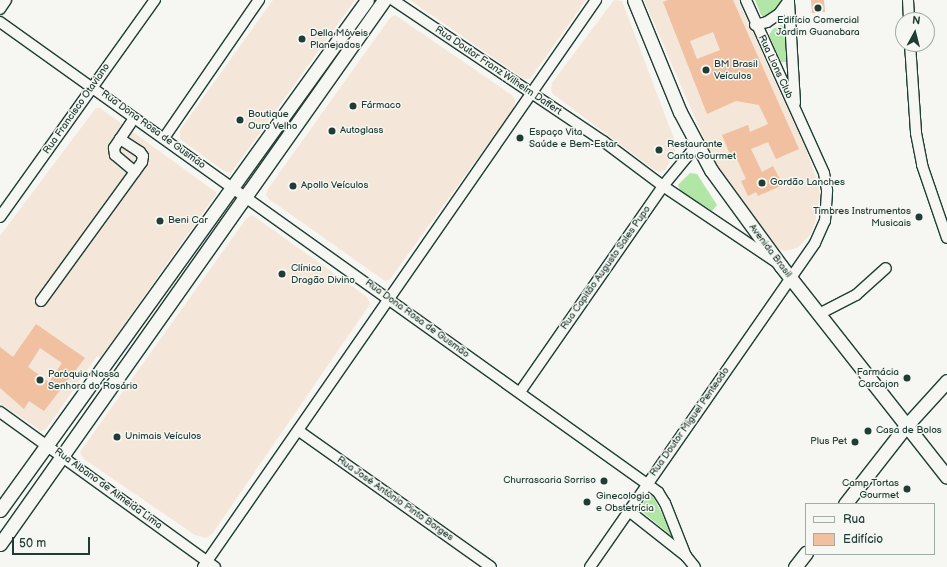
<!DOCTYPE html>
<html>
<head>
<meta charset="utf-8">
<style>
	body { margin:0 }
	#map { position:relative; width:947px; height:567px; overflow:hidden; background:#f6f6f2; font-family:"Balsamiq Sans",sans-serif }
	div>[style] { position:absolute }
	.built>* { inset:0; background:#f4e6d9 }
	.green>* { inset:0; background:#b2e6a7 }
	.building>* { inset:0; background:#f0c0a0 }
	.roads { filter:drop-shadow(1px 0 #1f3d34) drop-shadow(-1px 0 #1f3d34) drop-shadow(0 1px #1f3d34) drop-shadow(0 -1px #1f3d34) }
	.minor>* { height:10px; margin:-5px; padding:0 5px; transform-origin:5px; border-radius:5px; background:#f6f6f2 }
	.major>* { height:13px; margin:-6.5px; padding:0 6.5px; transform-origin:6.5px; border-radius:6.5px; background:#f6f6f2 }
	.dots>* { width:11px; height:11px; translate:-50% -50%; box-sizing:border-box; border:2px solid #f6f6f2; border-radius:50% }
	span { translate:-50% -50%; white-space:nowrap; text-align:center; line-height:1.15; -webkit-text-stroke:3px #f6f6f2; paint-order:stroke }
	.poi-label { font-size:10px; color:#1f3d34 }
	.left { translate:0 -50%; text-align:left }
	.right { translate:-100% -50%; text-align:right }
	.street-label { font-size:10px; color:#1f3d34 }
	.legend { position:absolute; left:805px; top:503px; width:130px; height:52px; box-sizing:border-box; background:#f6f6f2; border:1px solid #a0aca6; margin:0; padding:5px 7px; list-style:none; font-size:12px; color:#1f3d34 }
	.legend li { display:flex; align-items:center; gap:8px; height:20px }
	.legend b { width:20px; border:1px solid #a0aca6 }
	.north { position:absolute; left:895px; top:12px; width:40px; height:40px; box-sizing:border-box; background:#f6f6f2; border:1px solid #a0aca6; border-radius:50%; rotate:7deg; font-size:11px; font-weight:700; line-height:16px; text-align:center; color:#1f3d34 }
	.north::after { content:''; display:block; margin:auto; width:14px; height:18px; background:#1f3d34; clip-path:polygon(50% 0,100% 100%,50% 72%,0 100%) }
	.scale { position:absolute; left:12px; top:537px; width:78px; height:18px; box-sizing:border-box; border:2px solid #1f3d34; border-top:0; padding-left:5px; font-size:12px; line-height:14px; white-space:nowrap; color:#1f3d34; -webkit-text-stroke:3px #f6f6f2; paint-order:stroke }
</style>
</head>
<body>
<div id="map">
	<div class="built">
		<i style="clip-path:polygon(273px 0,355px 0,231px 173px,224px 171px,180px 139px,180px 130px)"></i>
		<i style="clip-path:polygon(410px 0,586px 0,530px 79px,524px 79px)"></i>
		<i style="clip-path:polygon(614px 0,622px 1px,677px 147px,665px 170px,660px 172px,653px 169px,553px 94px,551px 89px,552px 83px)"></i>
		<i style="clip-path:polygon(644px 0,738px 0,805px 147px,817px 180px,820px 195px,815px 222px,811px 234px,797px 248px,784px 251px,778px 248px,734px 190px,712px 157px)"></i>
		<i style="clip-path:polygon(395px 15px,512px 95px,515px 100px,514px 108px,390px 279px,385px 281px,269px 199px,266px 195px,268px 189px,390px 18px)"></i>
		<i style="clip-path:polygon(96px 108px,100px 108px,217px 193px,100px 358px,97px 356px,46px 429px,41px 431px,0 403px,0 236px)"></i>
		<i style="clip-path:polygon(252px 215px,367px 297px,370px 304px,212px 534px,206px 538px,195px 535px,84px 459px,80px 452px,246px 219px)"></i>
	</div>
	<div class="green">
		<i style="clip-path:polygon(755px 0,781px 0,779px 7px,767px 18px,761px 15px)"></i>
		<i style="clip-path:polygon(781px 25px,786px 28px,789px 56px,787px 62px,781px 62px,769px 35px,773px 29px)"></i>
		<i style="clip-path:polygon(690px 173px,697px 174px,717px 205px,712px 211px,680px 190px,678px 185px)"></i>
		<i style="clip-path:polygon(649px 495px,653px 496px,674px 538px,639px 509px)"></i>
	</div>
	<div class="building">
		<i style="clip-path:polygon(evenodd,668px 0,733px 0,799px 149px,776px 159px,768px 142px,751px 149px,762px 172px,773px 166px,783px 185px,758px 196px,756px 192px,748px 196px,741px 181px,746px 179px,735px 155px,731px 157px,722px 135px,748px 125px,750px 132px,768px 124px,759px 105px,736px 101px,707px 114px,663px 2px,668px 0,713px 32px,720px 50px,697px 59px,690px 41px,713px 32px)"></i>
		<i style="clip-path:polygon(811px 0,824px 0,825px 12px,812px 13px)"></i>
		<i style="clip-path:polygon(evenodd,36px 324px,85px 358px,44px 411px,29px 401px,24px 409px,0 388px,0 347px,13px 357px,36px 324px,40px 348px,62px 363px,49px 382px,28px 367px,40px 348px)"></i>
	</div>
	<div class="roads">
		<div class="minor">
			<i style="left:393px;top:0;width:253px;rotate:33.9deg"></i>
			<i style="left:603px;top:141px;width:75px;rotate:36.9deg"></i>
			<i style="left:663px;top:186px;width:136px;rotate:33.9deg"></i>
			<i style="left:908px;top:0;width:20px;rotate:87deg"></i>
			<i style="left:789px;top:2px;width:101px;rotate:86.6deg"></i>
			<i style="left:0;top:9px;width:11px;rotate:-56deg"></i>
			<i style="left:0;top:22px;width:795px;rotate:35.53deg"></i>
			<i style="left:647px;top:484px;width:14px;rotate:36deg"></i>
			<i style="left:658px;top:492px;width:13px;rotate:58deg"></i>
			<i style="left:665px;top:503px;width:57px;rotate:68.4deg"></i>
			<i style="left:755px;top:25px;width:12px;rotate:-14deg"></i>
			<i style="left:767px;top:22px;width:14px;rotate:-34deg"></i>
			<i style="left:779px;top:14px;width:17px;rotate:-54deg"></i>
			<i style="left:910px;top:44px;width:89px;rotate:86.1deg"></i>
			<i style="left:916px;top:133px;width:33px;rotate:79deg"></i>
			<i style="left:922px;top:165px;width:77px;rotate:71.1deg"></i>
			<i style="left:164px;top:138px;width:168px;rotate:-55.5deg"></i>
			<i style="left:120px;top:139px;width:11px;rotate:124deg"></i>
			<i style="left:114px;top:148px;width:7px;rotate:82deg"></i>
			<i style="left:115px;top:155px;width:26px;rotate:40deg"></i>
			<i style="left:0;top:217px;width:267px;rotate:-54.5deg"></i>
			<i style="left:41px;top:301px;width:172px;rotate:-54deg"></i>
			<i style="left:142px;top:162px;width:6px;rotate:-81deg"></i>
			<i style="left:143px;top:156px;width:5px;rotate:-127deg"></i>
			<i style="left:140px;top:152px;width:24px;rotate:-147deg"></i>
			<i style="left:120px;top:139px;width:25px;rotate:-56deg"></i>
			<i style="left:819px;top:314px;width:42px;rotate:-27.2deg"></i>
			<i style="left:856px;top:295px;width:40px;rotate:-42deg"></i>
			<i style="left:520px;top:392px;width:251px;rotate:-55.2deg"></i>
			<i style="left:663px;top:186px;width:52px;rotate:-50.5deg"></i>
			<i style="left:0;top:412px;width:265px;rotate:35.8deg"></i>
			<i style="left:299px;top:431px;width:235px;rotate:35.3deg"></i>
			<i style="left:629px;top:511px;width:73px;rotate:38.3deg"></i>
			<i style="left:686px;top:556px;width:14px;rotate:51deg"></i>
			<i style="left:203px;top:567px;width:690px;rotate:-55.27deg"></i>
			<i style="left:590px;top:567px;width:394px;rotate:-55.2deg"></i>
			<i style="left:815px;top:243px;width:24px;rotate:-66deg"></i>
			<i style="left:825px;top:221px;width:31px;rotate:-86deg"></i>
			<i style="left:827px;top:190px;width:17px;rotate:-100deg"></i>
			<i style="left:824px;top:173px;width:190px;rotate:-114.3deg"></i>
		</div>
		<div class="major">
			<i style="left:634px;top:0;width:121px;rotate:67.7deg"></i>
			<i style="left:680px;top:112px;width:66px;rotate:61.9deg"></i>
			<i style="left:711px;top:170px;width:119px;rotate:53.9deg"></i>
			<i style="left:781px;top:266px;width:268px;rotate:51.8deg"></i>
			<i style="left:845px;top:504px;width:99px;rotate:-52deg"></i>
			<i style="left:906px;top:426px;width:61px;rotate:-47.7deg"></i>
			<i style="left:0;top:510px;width:628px;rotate:-54.26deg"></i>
			<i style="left:0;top:544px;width:666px;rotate:-54.78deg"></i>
			<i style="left:795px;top:567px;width:18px;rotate:-52deg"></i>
		</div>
	</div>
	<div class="dots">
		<i style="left:818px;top:8px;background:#1f3d34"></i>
		<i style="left:302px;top:39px;background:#1f3d34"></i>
		<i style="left:706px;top:70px;background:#1f3d34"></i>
		<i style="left:353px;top:106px;background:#1f3d34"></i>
		<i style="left:240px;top:120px;background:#1f3d34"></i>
		<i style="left:332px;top:131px;background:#1f3d34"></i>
		<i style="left:520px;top:138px;background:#1f3d34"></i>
		<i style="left:659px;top:150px;background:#1f3d34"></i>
		<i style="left:762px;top:183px;background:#1f3d34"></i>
		<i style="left:293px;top:186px;background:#1f3d34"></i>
		<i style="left:919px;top:217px;background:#1f3d34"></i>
		<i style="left:160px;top:221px;background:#1f3d34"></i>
		<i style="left:282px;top:274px;background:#1f3d34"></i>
		<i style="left:907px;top:378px;background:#1f3d34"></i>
		<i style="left:40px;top:380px;background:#1f3d34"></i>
		<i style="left:868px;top:431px;background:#1f3d34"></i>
		<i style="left:117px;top:437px;background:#1f3d34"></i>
		<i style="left:855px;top:442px;background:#1f3d34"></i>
		<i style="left:604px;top:481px;background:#1f3d34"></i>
		<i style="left:907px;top:489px;background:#1f3d34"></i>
		<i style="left:587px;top:502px;background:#1f3d34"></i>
	</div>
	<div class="poi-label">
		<span style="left:818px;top:26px">Edifício Comercial<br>Jardim Guanabara</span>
		<span class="left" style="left:310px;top:39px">Della Móveis<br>Planejados</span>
		<span class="left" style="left:714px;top:70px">BM Brasil<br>Veículos</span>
		<span class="left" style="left:361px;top:106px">Fármaco</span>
		<span class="left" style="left:248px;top:120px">Boutique<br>Ouro Velho</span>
		<span class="left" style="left:340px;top:131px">Autoglass</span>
		<span class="left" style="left:529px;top:138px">Espaço Vita<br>Saúde e Bem-Estar</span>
		<span class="left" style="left:667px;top:150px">Restaurante<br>Canto Gourmet</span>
		<span class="left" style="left:770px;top:183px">Gordão Lanches</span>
		<span class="left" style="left:301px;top:186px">Apollo Veículos</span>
		<span class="right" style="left:911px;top:217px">Timbres Instrumentos<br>Musicais</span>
		<span class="left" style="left:168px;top:221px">Beni Car</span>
		<span class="left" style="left:291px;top:274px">Clínica<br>Dragão Divino</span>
		<span class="right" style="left:899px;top:378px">Farmácia<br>Carcajon</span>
		<span class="left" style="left:48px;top:380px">Paróquia Nossa<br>Senhora do Rosário</span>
		<span class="left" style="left:876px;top:431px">Casa de Bolos</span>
		<span class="left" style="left:125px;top:437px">Unimais Veículos</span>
		<span class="right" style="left:847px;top:442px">Plus Pet</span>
		<span class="right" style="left:596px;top:481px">Churrascaria Sorriso</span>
		<span class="right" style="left:899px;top:489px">Camp Tortas<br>Gourmet</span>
		<span class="left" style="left:596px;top:502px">Ginecologia<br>e Obstetrícia</span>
	</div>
	<div class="street-label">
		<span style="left:775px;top:67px;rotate:65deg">Rua Lions Club</span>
		<span style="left:498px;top:71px;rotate:34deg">Rua Doutor Franz Wilhelm Daffert</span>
		<span style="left:77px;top:109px;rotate:-55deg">Rua Francisco Otaviano</span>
		<span style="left:153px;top:130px;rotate:36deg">Rua Dona Rosa de Gusmão</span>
		<span style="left:770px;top:251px;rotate:53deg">Avenida Brasil</span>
		<span style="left:606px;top:268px;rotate:-55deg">Rua Capitão Augusto Sales Pupo</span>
		<span style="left:417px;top:319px;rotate:36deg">Rua Dona Rosa de Gusmão</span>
		<span style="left:690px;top:422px;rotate:-55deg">Rua Doutor Miguel Penteado</span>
		<span style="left:108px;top:489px;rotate:36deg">Rua Albano de Almeida Lima</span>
		<span style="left:395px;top:499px;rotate:35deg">Rua José Antônio Pinto Borges</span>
	</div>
	<ul class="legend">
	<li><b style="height:5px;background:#f6f6f2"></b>Rua</li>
	<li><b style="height:11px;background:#f0c0a0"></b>Edifício</li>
	</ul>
	<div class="north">N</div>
	<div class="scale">50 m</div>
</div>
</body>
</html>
